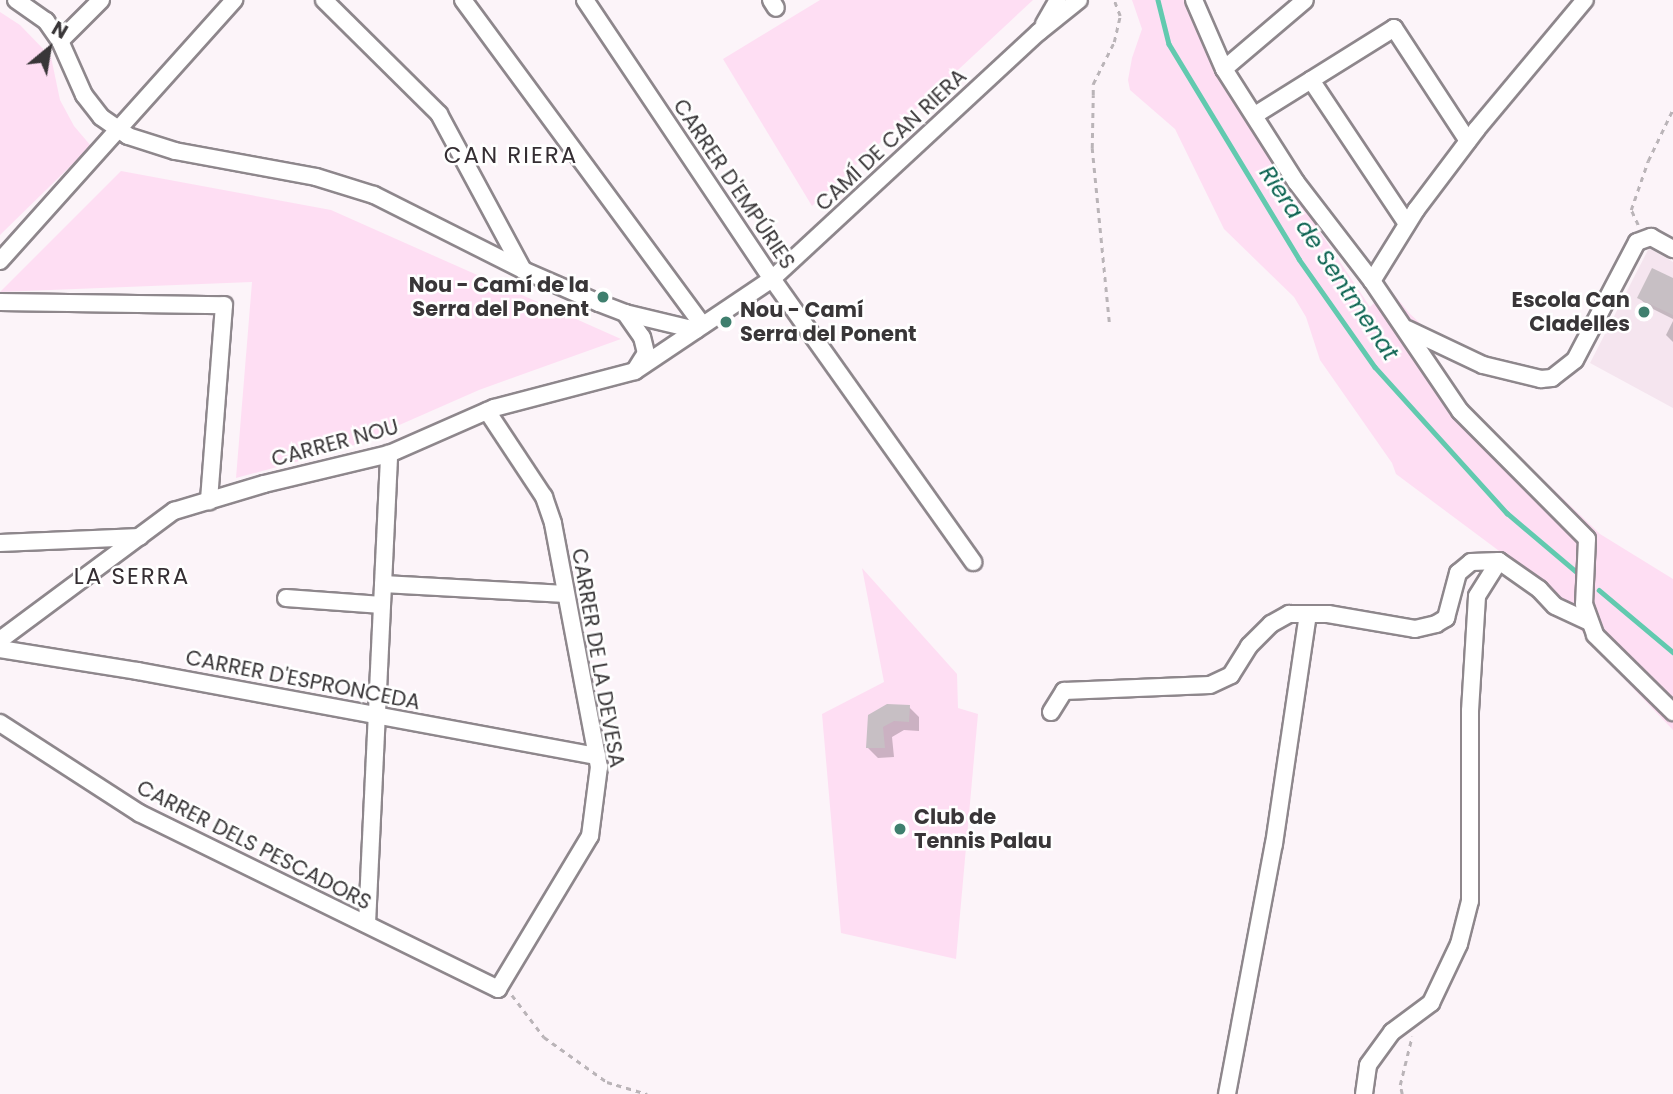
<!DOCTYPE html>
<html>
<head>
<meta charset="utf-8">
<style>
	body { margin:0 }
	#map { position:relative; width:1673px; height:1094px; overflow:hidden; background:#fcf4f9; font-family:Poppins,sans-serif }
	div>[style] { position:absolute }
	.built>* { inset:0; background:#f5e5ef }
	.green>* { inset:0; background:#fedef3 }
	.shadow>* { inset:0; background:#0003 }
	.stream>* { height:4.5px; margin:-2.25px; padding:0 2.25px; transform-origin:2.25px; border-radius:2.25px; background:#62caaf }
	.building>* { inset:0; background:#c7bfc4 }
	.path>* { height:2.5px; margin-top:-1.25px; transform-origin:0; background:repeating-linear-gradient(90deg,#bab4b8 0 5px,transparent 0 10px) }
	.roads { filter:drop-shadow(2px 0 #8e878c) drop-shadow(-2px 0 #8e878c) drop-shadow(0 2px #8e878c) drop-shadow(0 -2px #8e878c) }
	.minor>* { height:16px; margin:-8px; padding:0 8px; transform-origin:8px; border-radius:8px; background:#fff }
	.dots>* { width:19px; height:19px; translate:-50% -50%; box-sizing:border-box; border:4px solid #fff; border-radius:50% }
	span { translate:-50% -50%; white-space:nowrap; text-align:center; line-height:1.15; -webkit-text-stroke:5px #fff; paint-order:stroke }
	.street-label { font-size:21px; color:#393638 }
	.poi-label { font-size:21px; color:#393638; font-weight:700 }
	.right { translate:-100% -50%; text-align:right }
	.left { translate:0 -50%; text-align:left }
	.neighbourhood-label { font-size:23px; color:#352e33; letter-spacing:2px }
	.water-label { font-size:23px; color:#0b6351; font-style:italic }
	.north { position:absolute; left:14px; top:14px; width:70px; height:70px; -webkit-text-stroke:5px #fff; paint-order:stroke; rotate:30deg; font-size:19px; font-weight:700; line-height:28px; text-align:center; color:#393638 }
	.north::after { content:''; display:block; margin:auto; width:24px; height:32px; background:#393638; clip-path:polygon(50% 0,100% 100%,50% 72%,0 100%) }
</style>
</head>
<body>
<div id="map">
	<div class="built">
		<i style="clip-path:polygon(1649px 248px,1673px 262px,1673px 408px,1590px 363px)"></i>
	</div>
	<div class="green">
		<i style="clip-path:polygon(820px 0,1033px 0,812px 206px,723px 59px)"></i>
		<i style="clip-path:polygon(1132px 0,1187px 0,1214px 73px,1370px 307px,1389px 288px,1409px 313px,1435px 337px,1432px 358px,1463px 403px,1600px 534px,1673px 579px,1673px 730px,1607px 661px,1538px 580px,1396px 474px,1392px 463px,1320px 360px,1306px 317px,1294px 297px,1224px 229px,1175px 129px,1130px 90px,1128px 80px,1132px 58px,1142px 29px)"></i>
		<i style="clip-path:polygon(0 12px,20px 25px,51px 57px,60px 100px,74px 126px,91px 146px,0 235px)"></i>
		<i style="clip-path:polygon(121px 171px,331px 210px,621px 339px,479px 390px,347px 448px,236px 478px,252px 282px,0 292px)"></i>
		<i style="clip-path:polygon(862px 568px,957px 674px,958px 708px,978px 714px,956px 959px,841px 933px,822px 714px,884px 682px)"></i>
	</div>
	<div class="shadow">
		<i style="clip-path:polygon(1673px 280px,1673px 319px,1649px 307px,1639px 298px)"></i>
		<i style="clip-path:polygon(1673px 321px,1673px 342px,1666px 335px)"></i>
		<i style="clip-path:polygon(909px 707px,919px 717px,919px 731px,904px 730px,892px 737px,894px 757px,878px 758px,868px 748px,869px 716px)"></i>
	</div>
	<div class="stream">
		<i style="left:1158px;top:0;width:45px;rotate:76deg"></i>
		<i style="left:1169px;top:44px;width:251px;rotate:58.8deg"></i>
		<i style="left:1299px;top:259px;width:132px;rotate:54.9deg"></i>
		<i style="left:1375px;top:367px;width:197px;rotate:47.9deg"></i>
		<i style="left:1507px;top:513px;width:93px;rotate:40.2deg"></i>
		<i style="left:1599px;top:590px;width:97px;rotate:40deg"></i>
	</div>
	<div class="building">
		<i style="clip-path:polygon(1652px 268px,1673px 278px,1673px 315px,1637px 298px)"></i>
		<i style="clip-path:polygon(887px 704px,910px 705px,909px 722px,894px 721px,883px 727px,885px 748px,866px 748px,868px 715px)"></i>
	</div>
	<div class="path">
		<i style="left:1638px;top:225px;width:17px;rotate:-115deg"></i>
		<i style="left:1631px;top:210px;width:52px;rotate:-70.9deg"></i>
		<i style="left:1648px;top:161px;width:58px;rotate:-64.3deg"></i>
		<i style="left:1109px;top:322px;width:175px;rotate:-95.6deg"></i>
		<i style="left:1092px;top:148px;width:53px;rotate:-88.9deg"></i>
		<i style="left:1093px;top:95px;width:11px;rotate:-90deg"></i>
		<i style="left:1093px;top:84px;width:47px;rotate:-63.4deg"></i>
		<i style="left:1114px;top:42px;width:27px;rotate:-77deg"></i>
		<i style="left:1120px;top:16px;width:17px;rotate:-111deg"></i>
		<i style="left:512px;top:995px;width:53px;rotate:52.7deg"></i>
		<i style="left:544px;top:1037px;width:77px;rotate:35.5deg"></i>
		<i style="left:607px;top:1082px;width:42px;rotate:16.7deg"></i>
		<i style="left:1402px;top:1094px;width:9px;rotate:-103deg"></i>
		<i style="left:1400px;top:1085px;width:50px;rotate:-76.2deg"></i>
	</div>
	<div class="roads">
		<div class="minor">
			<i style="left:16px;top:0;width:37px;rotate:35deg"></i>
			<i style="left:46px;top:21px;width:24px;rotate:55deg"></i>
			<i style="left:60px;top:41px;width:59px;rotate:66deg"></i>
			<i style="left:84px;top:95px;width:28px;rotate:52deg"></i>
			<i style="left:101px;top:117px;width:33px;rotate:35deg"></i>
			<i style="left:128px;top:136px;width:49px;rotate:17.7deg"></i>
			<i style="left:175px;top:151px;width:143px;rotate:10.4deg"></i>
			<i style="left:316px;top:177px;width:61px;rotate:17.2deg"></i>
			<i style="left:374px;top:195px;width:167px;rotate:26.7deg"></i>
			<i style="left:523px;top:270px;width:83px;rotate:23.5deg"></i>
			<i style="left:599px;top:303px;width:28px;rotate:21deg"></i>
			<i style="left:625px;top:313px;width:73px;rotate:13.5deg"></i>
			<i style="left:324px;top:0;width:162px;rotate:44.7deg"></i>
			<i style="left:439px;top:114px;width:177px;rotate:61.7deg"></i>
			<i style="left:463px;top:0;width:404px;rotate:53.6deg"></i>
			<i style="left:585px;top:0;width:332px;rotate:56.2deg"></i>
			<i style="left:770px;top:276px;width:351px;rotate:54.6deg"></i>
			<i style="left:771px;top:0;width:9px;rotate:58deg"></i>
			<i style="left:1194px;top:0;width:75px;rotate:66.5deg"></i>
			<i style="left:1224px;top:69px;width:134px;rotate:57.5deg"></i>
			<i style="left:1296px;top:182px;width:125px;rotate:52.5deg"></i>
			<i style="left:1372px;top:281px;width:157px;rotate:55.9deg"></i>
			<i style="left:1460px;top:411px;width:180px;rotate:45.2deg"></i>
			<i style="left:1587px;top:539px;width:65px;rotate:92.6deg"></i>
			<i style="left:1584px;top:604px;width:33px;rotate:70deg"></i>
			<i style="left:1595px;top:635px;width:110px;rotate:44.6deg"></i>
			<i style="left:1044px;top:24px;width:28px;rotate:-60deg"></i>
			<i style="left:60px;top:41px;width:58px;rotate:-45deg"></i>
			<i style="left:1224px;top:69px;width:106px;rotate:-40.4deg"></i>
			<i style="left:1311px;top:80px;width:173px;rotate:56.3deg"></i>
			<i style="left:1255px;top:115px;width:164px;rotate:-32deg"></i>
			<i style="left:1394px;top:28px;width:135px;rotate:56.8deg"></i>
			<i style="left:0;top:261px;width:351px;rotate:-48.1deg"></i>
			<i style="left:1372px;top:281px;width:84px;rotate:-58.2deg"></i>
			<i style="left:1416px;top:210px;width:101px;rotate:-53deg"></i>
			<i style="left:1477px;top:129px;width:168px;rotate:-50.1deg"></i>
			<i style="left:0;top:302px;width:224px;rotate:0.8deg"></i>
			<i style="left:224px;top:305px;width:197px;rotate:94.4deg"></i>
			<i style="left:625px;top:313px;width:29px;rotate:55deg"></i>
			<i style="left:642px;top:337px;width:16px;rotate:76deg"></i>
			<i style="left:646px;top:353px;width:19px;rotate:122deg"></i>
			<i style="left:1407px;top:329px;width:84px;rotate:25.3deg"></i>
			<i style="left:1483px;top:365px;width:60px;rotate:13.6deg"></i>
			<i style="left:1541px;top:379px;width:11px;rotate:-5deg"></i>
			<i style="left:1552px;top:378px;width:29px;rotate:-38deg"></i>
			<i style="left:1575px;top:360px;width:133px;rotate:-62.3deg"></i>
			<i style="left:1637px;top:242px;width:15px;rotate:-20deg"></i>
			<i style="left:1651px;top:237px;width:25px;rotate:29deg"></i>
			<i style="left:0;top:543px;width:140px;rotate:-2.5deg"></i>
			<i style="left:383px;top:584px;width:183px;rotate:3.1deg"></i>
			<i style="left:286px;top:598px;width:96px;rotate:4.2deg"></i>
			<i style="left:0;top:640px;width:217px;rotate:-36.6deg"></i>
			<i style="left:174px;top:511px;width:94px;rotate:-16.7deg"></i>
			<i style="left:264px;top:484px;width:129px;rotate:-13.5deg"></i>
			<i style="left:389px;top:454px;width:115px;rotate:-23.7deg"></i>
			<i style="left:494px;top:408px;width:146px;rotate:-14.7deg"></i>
			<i style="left:635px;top:371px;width:165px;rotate:-33.9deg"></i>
			<i style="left:772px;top:279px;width:364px;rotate:-42.8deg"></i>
			<i style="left:1039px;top:32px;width:51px;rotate:-38.7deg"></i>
			<i style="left:0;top:649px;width:140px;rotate:9.1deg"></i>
			<i style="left:138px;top:671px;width:467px;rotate:10.5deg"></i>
			<i style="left:1051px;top:712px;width:25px;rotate:-58deg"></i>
			<i style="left:1064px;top:691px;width:146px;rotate:-2.4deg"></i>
			<i style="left:1210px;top:685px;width:23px;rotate:-25deg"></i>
			<i style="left:1231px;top:675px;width:34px;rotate:-58deg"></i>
			<i style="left:1249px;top:646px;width:31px;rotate:-45deg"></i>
			<i style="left:1271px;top:624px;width:21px;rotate:-29deg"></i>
			<i style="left:1289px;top:614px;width:39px"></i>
			<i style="left:1328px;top:614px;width:88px;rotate:9.8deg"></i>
			<i style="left:1415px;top:629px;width:22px;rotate:-13deg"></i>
			<i style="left:1436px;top:624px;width:12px;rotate:-31deg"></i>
			<i style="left:1446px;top:618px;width:47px;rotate:-75.1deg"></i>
			<i style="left:1458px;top:573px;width:17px;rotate:-40deg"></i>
			<i style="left:1471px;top:562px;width:28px;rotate:-2deg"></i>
			<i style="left:1499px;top:561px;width:49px;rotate:35deg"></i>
			<i style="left:1539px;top:589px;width:23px;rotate:47deg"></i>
			<i style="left:1555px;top:606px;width:38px;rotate:25deg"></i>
			<i style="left:0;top:723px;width:166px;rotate:32.9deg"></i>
			<i style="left:139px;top:813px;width:400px;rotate:26.1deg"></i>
			<i style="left:498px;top:989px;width:179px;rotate:-59deg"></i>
			<i style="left:590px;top:836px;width:70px;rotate:-82.6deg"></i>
			<i style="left:599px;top:767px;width:248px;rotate:-100.7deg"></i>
			<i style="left:553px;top:523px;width:28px;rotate:-109deg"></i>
			<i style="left:544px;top:497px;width:103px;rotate:-123.5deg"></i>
			<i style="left:367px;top:924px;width:471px;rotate:-87.3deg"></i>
			<i style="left:1227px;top:1094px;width:254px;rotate:-79.4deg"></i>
			<i style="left:1274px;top:844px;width:232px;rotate:-81.6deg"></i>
			<i style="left:1364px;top:1094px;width:29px;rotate:-82deg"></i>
			<i style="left:1368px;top:1065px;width:41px;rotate:-54deg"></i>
			<i style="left:1392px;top:1032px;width:49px;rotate:-36.6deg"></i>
			<i style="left:1431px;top:1003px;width:65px;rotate:-64.6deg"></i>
			<i style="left:1459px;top:944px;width:44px;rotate:-75.7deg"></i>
			<i style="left:1470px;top:901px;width:190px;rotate:-90deg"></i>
			<i style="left:1470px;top:711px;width:115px;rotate:-86.5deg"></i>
			<i style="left:1477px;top:596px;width:41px;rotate:-57.8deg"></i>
		</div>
	</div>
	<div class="dots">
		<i style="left:603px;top:297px;background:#3f7f6e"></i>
		<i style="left:1644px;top:312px;background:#3f7f6e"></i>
		<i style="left:726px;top:322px;background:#3f7f6e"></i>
		<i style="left:900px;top:829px;background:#3f7f6e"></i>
	</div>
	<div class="street-label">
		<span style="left:891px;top:140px;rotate:-43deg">CAMÍ DE CAN RIERA</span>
		<span style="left:734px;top:184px;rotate:56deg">CARRER D'EMPÚRIES</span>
		<span style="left:335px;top:443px;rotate:-15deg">CARRER NOU</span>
		<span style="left:598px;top:658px;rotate:80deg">CARRER DE LA DEVESA</span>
		<span style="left:303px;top:680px;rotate:11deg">CARRER D'ESPRONCEDA</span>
		<span style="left:254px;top:845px;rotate:27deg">CARRER DELS PESCADORS</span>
	</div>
	<div class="poi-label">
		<span class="right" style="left:589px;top:297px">Nou - Camí de la<br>Serra del Ponent</span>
		<span class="right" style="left:1630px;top:312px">Escola Can<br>Cladelles</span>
		<span class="left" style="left:740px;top:322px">Nou - Camí<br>Serra del Ponent</span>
		<span class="left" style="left:914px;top:829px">Club de<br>Tennis Palau</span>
	</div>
	<div class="neighbourhood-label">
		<span style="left:511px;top:155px">CAN RIERA</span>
		<span style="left:132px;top:576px">LA SERRA</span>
	</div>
	<div class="water-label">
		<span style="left:1329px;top:263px;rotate:56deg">Riera de Sentmenat</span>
	</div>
	<div class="north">N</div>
</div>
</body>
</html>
